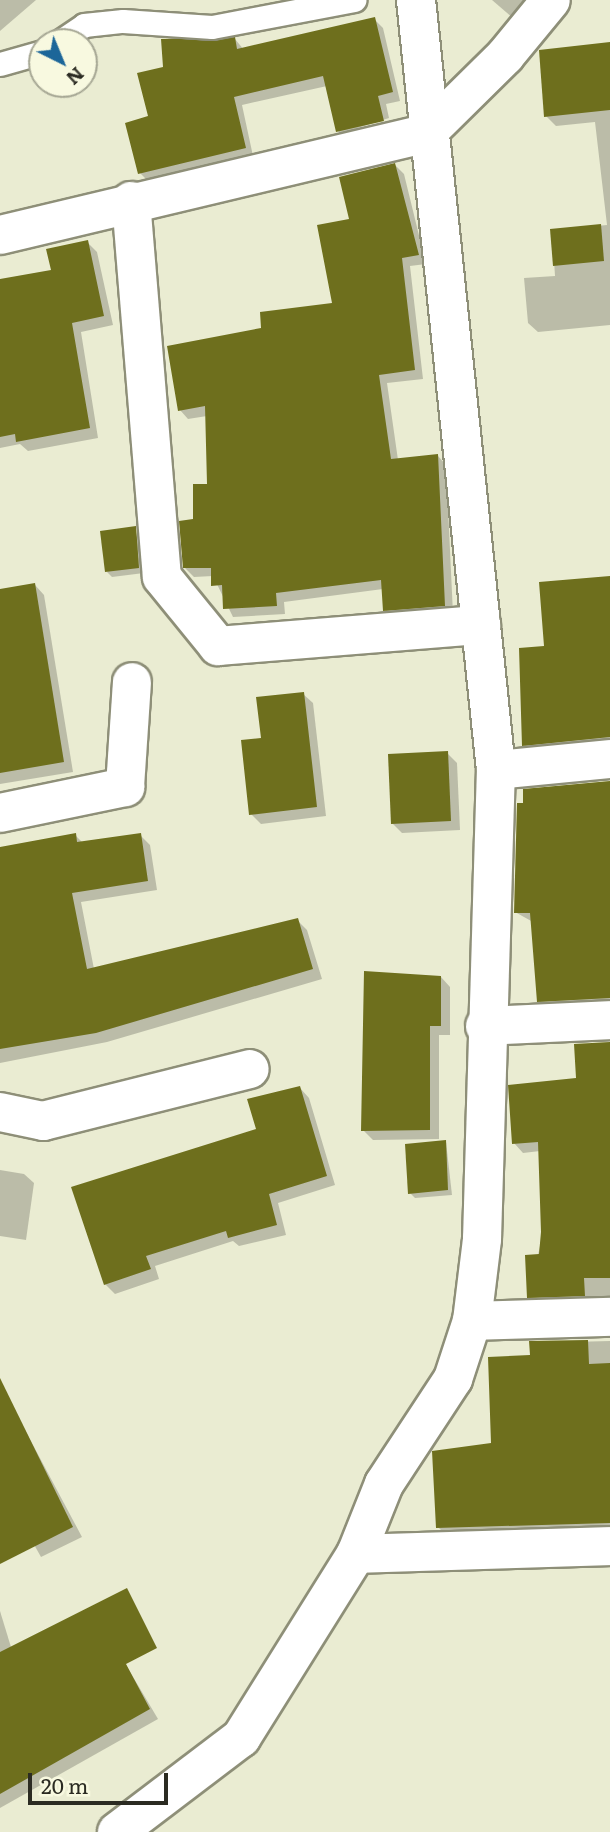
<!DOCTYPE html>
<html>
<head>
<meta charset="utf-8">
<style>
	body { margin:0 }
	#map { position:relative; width:610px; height:1832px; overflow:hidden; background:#eaecd2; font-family:Literata,serif }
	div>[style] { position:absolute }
	.shadow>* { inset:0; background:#0003 }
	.building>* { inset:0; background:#6e6f1d }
	.roads { filter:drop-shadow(2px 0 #8e8f78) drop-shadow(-2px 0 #8e8f78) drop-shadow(0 2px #8e8f78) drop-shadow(0 -2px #8e8f78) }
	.service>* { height:23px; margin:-11.5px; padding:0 11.5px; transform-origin:11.5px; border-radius:11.5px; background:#fff }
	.minor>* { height:38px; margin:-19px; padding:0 19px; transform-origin:19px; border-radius:19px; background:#fff }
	span { translate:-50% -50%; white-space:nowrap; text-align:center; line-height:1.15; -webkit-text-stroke:7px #f8f9e0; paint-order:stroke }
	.north { position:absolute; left:28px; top:28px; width:70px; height:70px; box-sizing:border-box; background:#f8f9e0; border:2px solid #a6a794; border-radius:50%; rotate:137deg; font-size:19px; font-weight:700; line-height:28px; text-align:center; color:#2b2b22 }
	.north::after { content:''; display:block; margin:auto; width:24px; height:32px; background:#1c6699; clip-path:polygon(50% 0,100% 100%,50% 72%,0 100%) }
	.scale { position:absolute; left:28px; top:1773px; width:140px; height:32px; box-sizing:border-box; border:4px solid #2b2b22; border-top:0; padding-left:9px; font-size:21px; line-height:24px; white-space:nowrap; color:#2b2b22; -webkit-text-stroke:5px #f8f9e0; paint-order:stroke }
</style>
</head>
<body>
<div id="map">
	<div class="shadow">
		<i style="clip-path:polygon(0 0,36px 0,0 31px)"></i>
		<i style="clip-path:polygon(492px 0,531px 0,514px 19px)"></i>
		<i style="clip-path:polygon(374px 19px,383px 28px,400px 101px,386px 104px,389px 118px,342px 133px,390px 121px,392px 129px,347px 140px,338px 131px,327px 86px,242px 105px,253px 156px,149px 182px,140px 173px,164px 69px,235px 39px,244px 50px)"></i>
		<i style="clip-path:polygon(610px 44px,610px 325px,538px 332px,528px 323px,524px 278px,555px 276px,552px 230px,607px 225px,595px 122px,556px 126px,546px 116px)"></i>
		<i style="clip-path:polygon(395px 165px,404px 174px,426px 264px,410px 266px,423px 379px,387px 383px,398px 460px,438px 456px,446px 465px,453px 614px,394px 619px,385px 610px,383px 589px,284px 602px,285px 614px,233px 617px,213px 576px,194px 577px,185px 568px,208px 486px,207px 416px,188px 419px,180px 410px,263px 330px,334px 305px,352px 220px)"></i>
		<i style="clip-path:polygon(87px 242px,97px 252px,113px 325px,81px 332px,98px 438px,28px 451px,20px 444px,0 448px,0 281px,53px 271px)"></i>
		<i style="clip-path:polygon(135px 528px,144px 573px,112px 577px,107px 572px)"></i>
		<i style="clip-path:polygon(610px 578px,610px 747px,533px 754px,524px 745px,546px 648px)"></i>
		<i style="clip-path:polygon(35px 585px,44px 595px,73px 772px,0 784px,0 591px)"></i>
		<i style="clip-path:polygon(303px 694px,313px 703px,326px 816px,261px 824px,251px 814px,263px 739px)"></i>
		<i style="clip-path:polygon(447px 753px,457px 763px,460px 830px,402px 833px,392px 823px)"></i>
		<i style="clip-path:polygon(610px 783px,610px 1010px,548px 1010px,539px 1001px,533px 922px,515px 912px)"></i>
		<i style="clip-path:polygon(75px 835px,83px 843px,140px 835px,150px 845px,157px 890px,81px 902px,94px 969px,297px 920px,307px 930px,322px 979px,107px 1042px,0 1063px,0 851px)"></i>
		<i style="clip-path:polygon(441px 977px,450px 987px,450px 1035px,439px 1035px,439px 1139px,373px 1140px,363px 1130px)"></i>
		<i style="clip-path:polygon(610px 1044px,610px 1306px,538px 1306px,529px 1297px,543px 1232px,540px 1151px,523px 1153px,514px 1143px)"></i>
		<i style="clip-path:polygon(300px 1088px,309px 1098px,335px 1185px,278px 1203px,286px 1235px,239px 1246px,233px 1241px,155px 1266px,159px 1279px,115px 1294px,105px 1284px)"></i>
		<i style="clip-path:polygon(446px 1142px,452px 1195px,415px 1198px,410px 1193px)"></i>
		<i style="clip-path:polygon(0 1170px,24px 1174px,34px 1183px,26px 1240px,0 1236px)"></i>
		<i style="clip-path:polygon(610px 1341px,610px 1534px,448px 1537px,438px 1527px,493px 1445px,532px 1357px,531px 1343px)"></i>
		<i style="clip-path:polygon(25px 1430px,82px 1537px,41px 1557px,0 1484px,0 1442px)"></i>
		<i style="clip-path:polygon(0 1611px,14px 1657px,0 1662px)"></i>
		<i style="clip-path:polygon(120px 1655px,158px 1719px,0 1808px,0 1716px)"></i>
	</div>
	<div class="building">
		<i style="clip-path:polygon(375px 17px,393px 92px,378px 96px,384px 121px,336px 132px,323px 76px,234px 97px,246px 148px,138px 174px,125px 123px,148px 116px,137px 73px,163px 67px,161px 39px,235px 37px,237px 49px)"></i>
		<i style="clip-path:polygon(610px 42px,610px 110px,544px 117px,539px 50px)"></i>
		<i style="clip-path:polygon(395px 163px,419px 255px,402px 258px,415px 370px,379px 375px,391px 459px,438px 454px,445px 606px,383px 611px,381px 580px,276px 593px,277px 606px,223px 609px,222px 585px,211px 586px,211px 568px,183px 568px,179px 521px,193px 519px,193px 484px,207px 484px,205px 406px,178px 411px,167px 346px,261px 328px,260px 312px,332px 303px,317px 225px,349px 219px,339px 177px)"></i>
		<i style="clip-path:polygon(601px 224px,604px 261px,553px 266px,550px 229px)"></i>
		<i style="clip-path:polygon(88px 240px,104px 316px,72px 323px,90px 428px,16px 442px,15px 434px,0 437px,0 279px,51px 270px,46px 249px)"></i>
		<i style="clip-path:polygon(136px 526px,139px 568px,105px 572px,100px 531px)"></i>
		<i style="clip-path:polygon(610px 576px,610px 737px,522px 746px,519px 648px,544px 646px,539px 582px)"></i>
		<i style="clip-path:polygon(35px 583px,64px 762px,0 773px,0 589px)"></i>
		<i style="clip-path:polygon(304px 692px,317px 807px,249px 815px,241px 740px,261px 738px,256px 697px)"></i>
		<i style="clip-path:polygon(448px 751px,451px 821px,391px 824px,388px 754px)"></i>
		<i style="clip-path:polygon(610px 781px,610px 998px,537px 1002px,530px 913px,514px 913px,517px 803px,523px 803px,523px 789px)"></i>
		<i style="clip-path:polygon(76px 833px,77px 842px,141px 833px,148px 881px,72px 893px,87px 969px,298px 918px,313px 969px,96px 1033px,0 1049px,0 847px)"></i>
		<i style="clip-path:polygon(364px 971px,441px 976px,441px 1026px,430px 1026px,430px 1130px,361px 1131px)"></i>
		<i style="clip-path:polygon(610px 1042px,610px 1278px,584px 1278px,585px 1296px,527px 1298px,525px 1255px,539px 1254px,541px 1232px,538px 1142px,512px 1144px,508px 1085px,576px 1078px,574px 1044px)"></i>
		<i style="clip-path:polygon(300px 1086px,327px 1176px,269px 1194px,277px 1225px,228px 1238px,226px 1231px,146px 1256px,151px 1269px,104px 1285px,71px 1187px,256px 1129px,247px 1099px)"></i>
		<i style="clip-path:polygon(446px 1140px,448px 1190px,408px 1194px,405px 1144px)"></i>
		<i style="clip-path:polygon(588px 1340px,589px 1364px,610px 1363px,610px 1523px,436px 1528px,432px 1451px,491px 1443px,488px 1357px,530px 1355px,529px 1341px)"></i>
		<i style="clip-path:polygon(0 1378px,73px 1527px,0 1564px)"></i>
		<i style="clip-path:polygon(127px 1588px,157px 1648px,126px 1664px,150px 1709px,0 1794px,0 1652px)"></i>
	</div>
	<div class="roads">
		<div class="service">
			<i style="left:59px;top:42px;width:30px;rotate:-34deg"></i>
			<i style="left:84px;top:25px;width:39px;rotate:-6deg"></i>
			<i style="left:123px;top:21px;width:89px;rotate:3.9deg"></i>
			<i style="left:212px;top:27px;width:145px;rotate:-10.8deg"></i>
			<i style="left:0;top:64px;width:44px;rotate:-15.9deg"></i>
		</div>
		<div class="minor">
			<i style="left:131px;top:201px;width:377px;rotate:85.3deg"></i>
			<i style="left:162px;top:577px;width:89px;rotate:50.9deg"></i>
			<i style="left:218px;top:646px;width:264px;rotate:-4.6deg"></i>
			<i style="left:0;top:235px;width:439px;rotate:-13.4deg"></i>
			<i style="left:427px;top:133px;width:110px;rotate:-44.6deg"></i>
			<i style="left:505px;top:56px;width:72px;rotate:-50.6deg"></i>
			<i style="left:496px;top:770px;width:115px;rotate:-5.5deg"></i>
			<i style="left:0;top:813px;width:128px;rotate:-11.7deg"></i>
			<i style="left:125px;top:787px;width:105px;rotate:-86.2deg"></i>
			<i style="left:485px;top:1026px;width:125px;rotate:-2.7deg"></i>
			<i style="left:0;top:1112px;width:44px;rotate:11.8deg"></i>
			<i style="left:43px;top:1121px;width:213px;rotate:-14.1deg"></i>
			<i style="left:472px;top:1321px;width:138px;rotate:-1.7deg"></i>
			<i style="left:356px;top:1554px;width:254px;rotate:-1.8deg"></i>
			<i style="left:117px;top:1832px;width:156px;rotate:-37.2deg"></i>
			<i style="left:241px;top:1738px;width:217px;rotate:-58deg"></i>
			<i style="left:356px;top:1554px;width:75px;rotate:-68.2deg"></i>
			<i style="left:384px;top:1484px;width:126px;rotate:-56.7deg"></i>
			<i style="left:453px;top:1379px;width:61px;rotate:-71.9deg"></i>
			<i style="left:472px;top:1321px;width:83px;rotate:-83deg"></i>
			<i style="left:482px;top:1239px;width:469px;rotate:-88.3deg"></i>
			<i style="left:496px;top:770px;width:774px;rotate:-95.93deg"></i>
		</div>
	</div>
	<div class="north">N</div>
	<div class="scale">20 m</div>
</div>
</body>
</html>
